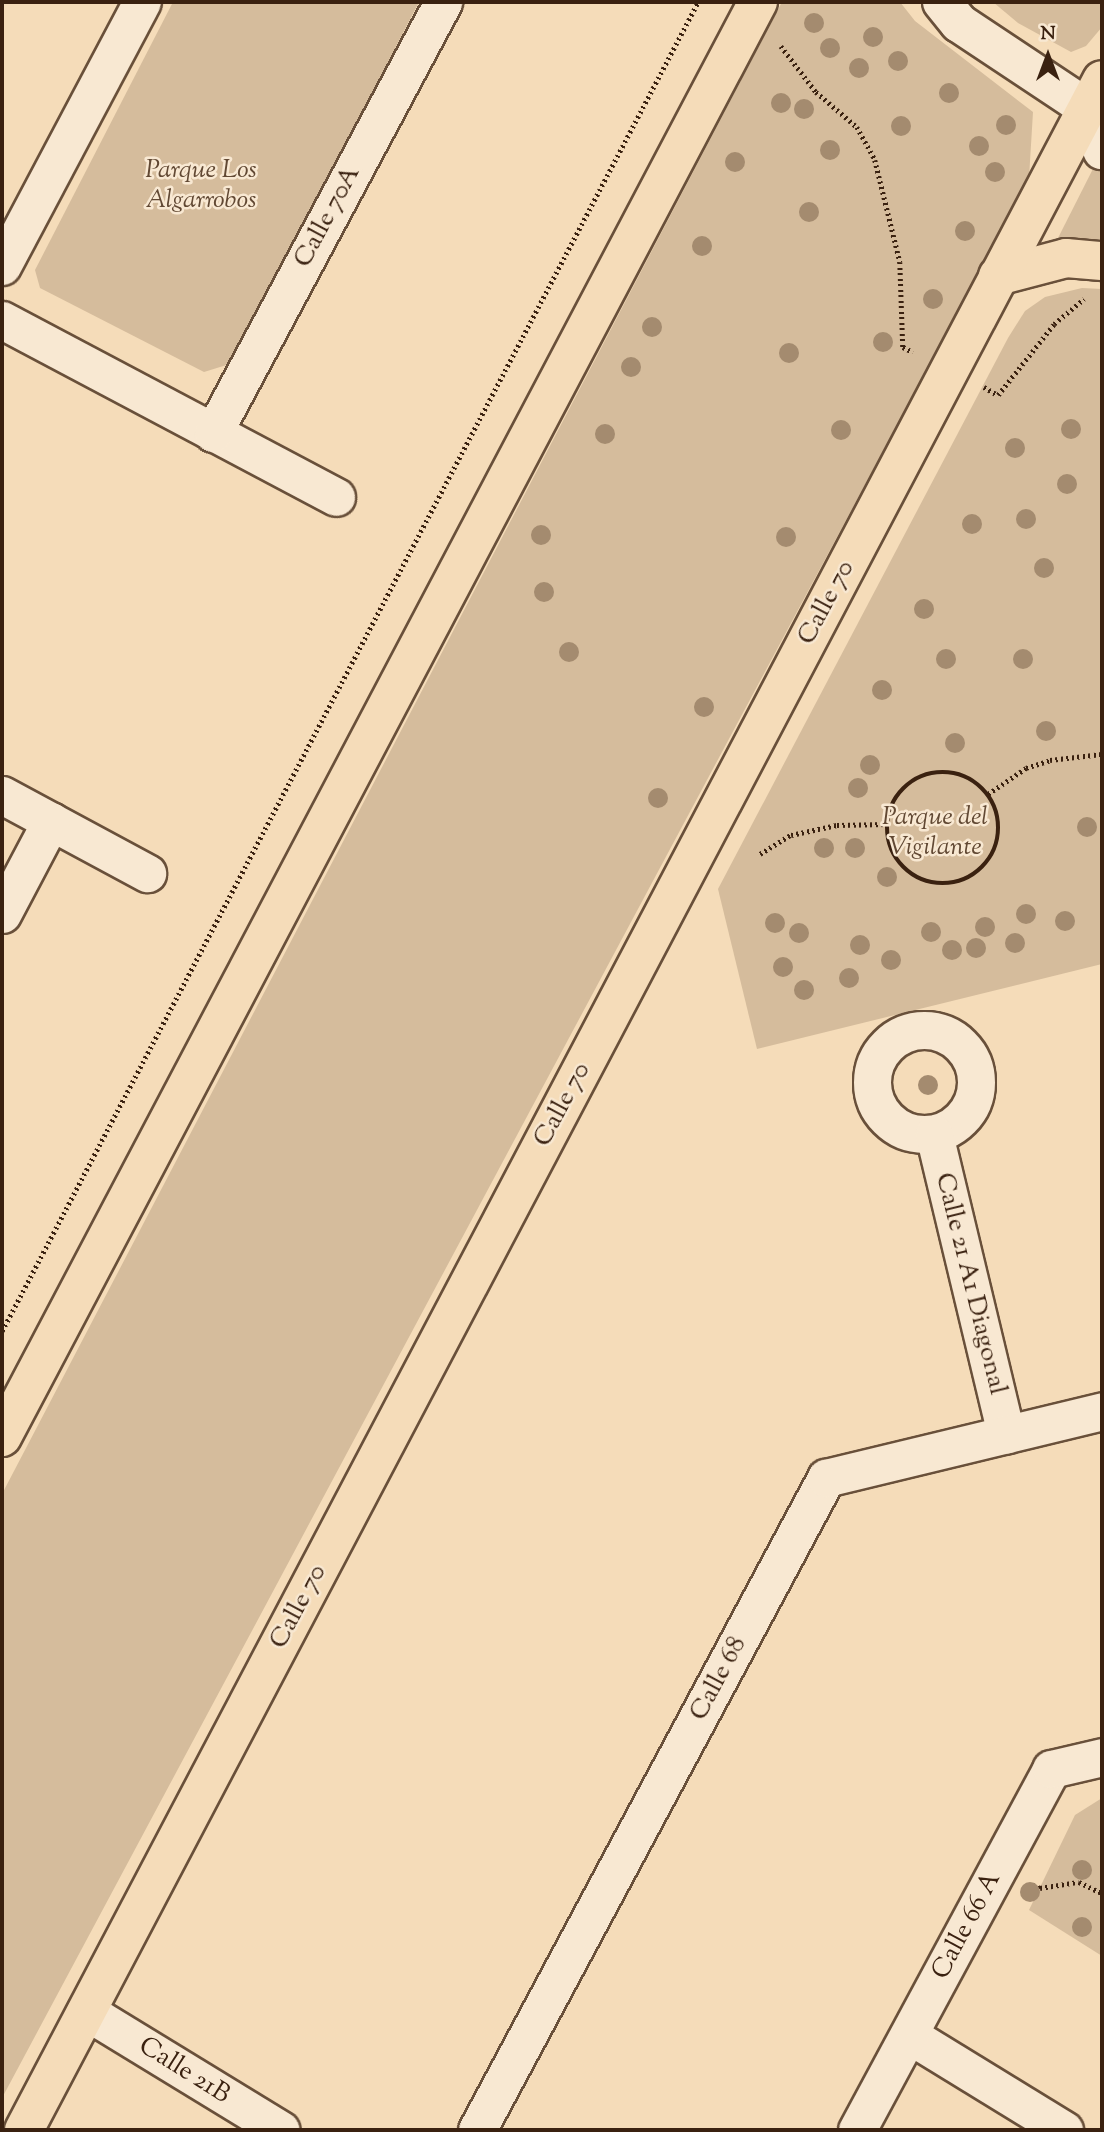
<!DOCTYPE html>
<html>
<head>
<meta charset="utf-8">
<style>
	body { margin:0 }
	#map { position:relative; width:1104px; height:2132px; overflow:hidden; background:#f5dcb9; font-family:"Sorts Mill Goudy",serif }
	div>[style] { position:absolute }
	.green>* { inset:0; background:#d5bc9c }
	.path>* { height:4.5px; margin-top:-2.25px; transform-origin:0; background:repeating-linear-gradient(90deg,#3a2110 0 2px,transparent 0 5.5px) }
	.path>.ring { margin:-2.25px; padding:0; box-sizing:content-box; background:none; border:4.5px solid #3a2110; border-radius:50% }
	.roads { filter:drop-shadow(2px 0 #69503a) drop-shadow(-2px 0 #69503a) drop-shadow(0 2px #69503a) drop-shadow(0 -2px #69503a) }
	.street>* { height:37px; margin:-18.5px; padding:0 18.5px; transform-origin:18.5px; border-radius:18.5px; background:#f8e8d2 }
	.street>.ring { margin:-18.5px; padding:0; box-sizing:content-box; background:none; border:37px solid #f8e8d2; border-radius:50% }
	.secondary>* { height:38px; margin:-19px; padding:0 19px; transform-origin:19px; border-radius:19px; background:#f8e8d2 }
	.primary>* { height:38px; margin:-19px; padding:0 19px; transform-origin:19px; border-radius:19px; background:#f5dcb9 }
	.trees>* { width:20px; height:20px; margin:-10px; border-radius:50%; background:#a48b6f }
	span { translate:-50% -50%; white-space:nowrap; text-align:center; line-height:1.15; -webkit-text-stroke:5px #f8e8d2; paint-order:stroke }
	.park-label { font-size:26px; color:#614833; font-style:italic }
	.street-label { font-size:26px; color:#3a2110 }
	.frame { position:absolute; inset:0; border:4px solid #3a2110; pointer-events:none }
	.north { position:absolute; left:1013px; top:21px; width:70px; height:70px; -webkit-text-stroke:5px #f8e8d2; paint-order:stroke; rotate:0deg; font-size:19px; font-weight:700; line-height:28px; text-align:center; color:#3a2110 }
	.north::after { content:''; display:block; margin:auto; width:24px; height:32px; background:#3a2110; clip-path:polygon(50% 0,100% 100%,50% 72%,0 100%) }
</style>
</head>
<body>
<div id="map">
	<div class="green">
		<i style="clip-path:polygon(173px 2px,419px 2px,233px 363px,204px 372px,40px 288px,35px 270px)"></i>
		<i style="clip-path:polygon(782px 2px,900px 2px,915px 21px,1033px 112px,1029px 178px,2px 2098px,2px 1494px)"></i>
		<i style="clip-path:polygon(993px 2px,1102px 2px,1102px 27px,1086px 46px,1071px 52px,1018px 23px)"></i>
		<i style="clip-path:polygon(1102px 151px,1102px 240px,1056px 242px)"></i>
		<i style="clip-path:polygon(1082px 288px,1102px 289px,1102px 964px,757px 1049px,718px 889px,1008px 338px,1025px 311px,1045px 297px)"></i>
		<i style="clip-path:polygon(1102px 1798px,1102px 1956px,1029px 1910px,1075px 1815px)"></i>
	</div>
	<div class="path">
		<i style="left:781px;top:46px;width:58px;rotate:52.7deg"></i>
		<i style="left:816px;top:92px;width:54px;rotate:40.5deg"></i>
		<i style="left:857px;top:127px;width:38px;rotate:61deg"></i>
		<i style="left:875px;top:160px;width:105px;rotate:76.2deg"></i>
		<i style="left:900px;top:262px;width:85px;rotate:88deg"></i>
		<i style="left:903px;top:347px;width:11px;rotate:27deg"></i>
		<i style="left:984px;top:387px;width:16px;rotate:30deg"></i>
		<i style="left:998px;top:395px;width:90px;rotate:-51.7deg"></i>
		<i style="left:1054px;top:324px;width:39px;rotate:-40deg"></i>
		<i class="ring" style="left:887px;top:772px;width:107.5px;height:107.5px"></i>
		<i style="left:988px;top:794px;width:46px;rotate:-34.4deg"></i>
		<i style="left:1026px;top:768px;width:25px;rotate:-18deg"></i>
		<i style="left:1050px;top:760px;width:52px;rotate:-6.6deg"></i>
		<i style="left:760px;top:854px;width:36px;rotate:-32deg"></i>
		<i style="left:791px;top:835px;width:47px;rotate:-12.3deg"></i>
		<i style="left:837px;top:825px;width:50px;rotate:-1.1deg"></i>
		<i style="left:2px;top:1331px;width:1500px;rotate:-62.36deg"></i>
		<i style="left:1033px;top:1885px;width:8px;rotate:23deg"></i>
		<i style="left:1040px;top:1888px;width:39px;rotate:-9deg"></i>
		<i style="left:1079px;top:1882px;width:25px;rotate:26deg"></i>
	</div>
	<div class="roads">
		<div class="street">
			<i style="left:2px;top:266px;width:299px;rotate:-62.1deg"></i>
			<i style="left:2px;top:320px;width:378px;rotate:27.9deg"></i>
			<i style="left:213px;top:433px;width:489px;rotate:-61.9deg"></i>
			<i style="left:2px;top:795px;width:165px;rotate:28.3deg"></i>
			<i style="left:2px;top:914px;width:105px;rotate:-62.2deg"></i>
			<i class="ring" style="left:872px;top:1030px;width:67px;height:67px"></i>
			<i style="left:934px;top:1134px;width:309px;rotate:76.5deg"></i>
			<i style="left:86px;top:2011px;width:228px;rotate:31.4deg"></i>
			<i style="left:909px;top:2035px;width:182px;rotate:31.5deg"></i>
			<i style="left:477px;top:2130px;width:740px;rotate:-61.84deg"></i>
			<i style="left:826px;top:1478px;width:284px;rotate:-13.6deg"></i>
			<i style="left:857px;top:2130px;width:410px;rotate:-61.7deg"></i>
			<i style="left:1051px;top:1769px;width:52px;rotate:-13.2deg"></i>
		</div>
		<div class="secondary">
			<i style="left:942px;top:2px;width:27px;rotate:51deg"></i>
			<i style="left:959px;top:23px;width:154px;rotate:33.6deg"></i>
			<i style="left:1087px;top:108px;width:45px;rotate:70.3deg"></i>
		</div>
		<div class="primary">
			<i style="left:998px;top:276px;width:70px;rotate:-14.8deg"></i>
			<i style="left:1066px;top:258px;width:36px;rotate:5deg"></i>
			<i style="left:2px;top:1437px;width:1622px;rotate:-62.22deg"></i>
			<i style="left:24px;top:2130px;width:2316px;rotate:-62.26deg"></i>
		</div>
	</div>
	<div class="trees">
		<i style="left:814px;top:23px"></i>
		<i style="left:873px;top:37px"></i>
		<i style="left:830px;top:48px"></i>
		<i style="left:898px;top:61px"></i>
		<i style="left:859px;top:68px"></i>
		<i style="left:949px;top:93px"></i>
		<i style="left:781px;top:103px"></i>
		<i style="left:804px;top:109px"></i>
		<i style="left:1006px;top:125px"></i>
		<i style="left:901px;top:126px"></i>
		<i style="left:979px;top:146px"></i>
		<i style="left:830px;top:150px"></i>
		<i style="left:735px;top:162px"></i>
		<i style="left:995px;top:172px"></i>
		<i style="left:809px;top:212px"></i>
		<i style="left:965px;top:231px"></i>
		<i style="left:702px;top:246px"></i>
		<i style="left:933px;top:299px"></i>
		<i style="left:652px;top:327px"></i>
		<i style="left:883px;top:342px"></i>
		<i style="left:789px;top:353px"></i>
		<i style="left:631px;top:367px"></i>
		<i style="left:1071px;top:429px"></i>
		<i style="left:841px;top:430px"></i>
		<i style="left:605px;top:434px"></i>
		<i style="left:1015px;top:448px"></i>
		<i style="left:1067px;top:484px"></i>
		<i style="left:1026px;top:519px"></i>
		<i style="left:972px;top:524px"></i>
		<i style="left:541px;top:535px"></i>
		<i style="left:786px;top:537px"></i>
		<i style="left:1044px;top:568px"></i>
		<i style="left:544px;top:592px"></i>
		<i style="left:924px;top:609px"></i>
		<i style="left:569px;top:652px"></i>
		<i style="left:946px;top:659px"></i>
		<i style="left:1023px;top:659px"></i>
		<i style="left:882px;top:690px"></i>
		<i style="left:704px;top:707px"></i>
		<i style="left:1046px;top:731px"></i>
		<i style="left:955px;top:743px"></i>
		<i style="left:870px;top:765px"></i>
		<i style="left:858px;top:788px"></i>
		<i style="left:658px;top:798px"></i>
		<i style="left:1087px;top:827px"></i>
		<i style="left:824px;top:848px"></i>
		<i style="left:855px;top:848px"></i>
		<i style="left:887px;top:877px"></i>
		<i style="left:1026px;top:914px"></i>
		<i style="left:1065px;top:921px"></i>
		<i style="left:775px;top:923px"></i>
		<i style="left:985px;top:927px"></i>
		<i style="left:931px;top:932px"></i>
		<i style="left:799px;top:933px"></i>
		<i style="left:1015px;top:943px"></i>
		<i style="left:860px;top:945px"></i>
		<i style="left:976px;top:948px"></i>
		<i style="left:952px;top:950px"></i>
		<i style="left:891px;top:960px"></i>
		<i style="left:783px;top:967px"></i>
		<i style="left:849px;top:978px"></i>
		<i style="left:804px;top:990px"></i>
		<i style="left:928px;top:1085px"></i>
		<i style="left:1082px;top:1870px"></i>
		<i style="left:1030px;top:1892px"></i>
		<i style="left:1082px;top:1927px"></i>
	</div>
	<div class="park-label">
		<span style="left:201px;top:186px">Parque Los<br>Algarrobos</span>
		<span style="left:935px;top:833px">Parque del<br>Vigilante</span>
	</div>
	<div class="street-label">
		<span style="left:328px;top:217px;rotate:-62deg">Calle 70A</span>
		<span style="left:827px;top:603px;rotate:-62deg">Calle 70</span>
		<span style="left:563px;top:1105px;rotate:-62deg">Calle 70</span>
		<span style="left:970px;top:1284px;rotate:76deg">Calle 21 A1 Diagonal</span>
		<span style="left:299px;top:1607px;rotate:-62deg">Calle 70</span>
		<span style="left:719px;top:1679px;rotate:-62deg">Calle 68</span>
		<span style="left:967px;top:1926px;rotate:-62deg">Calle 66 A</span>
		<span style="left:184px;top:2071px;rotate:32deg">Calle 21B</span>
	</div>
	<div class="frame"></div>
	<div class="north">N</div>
</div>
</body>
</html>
